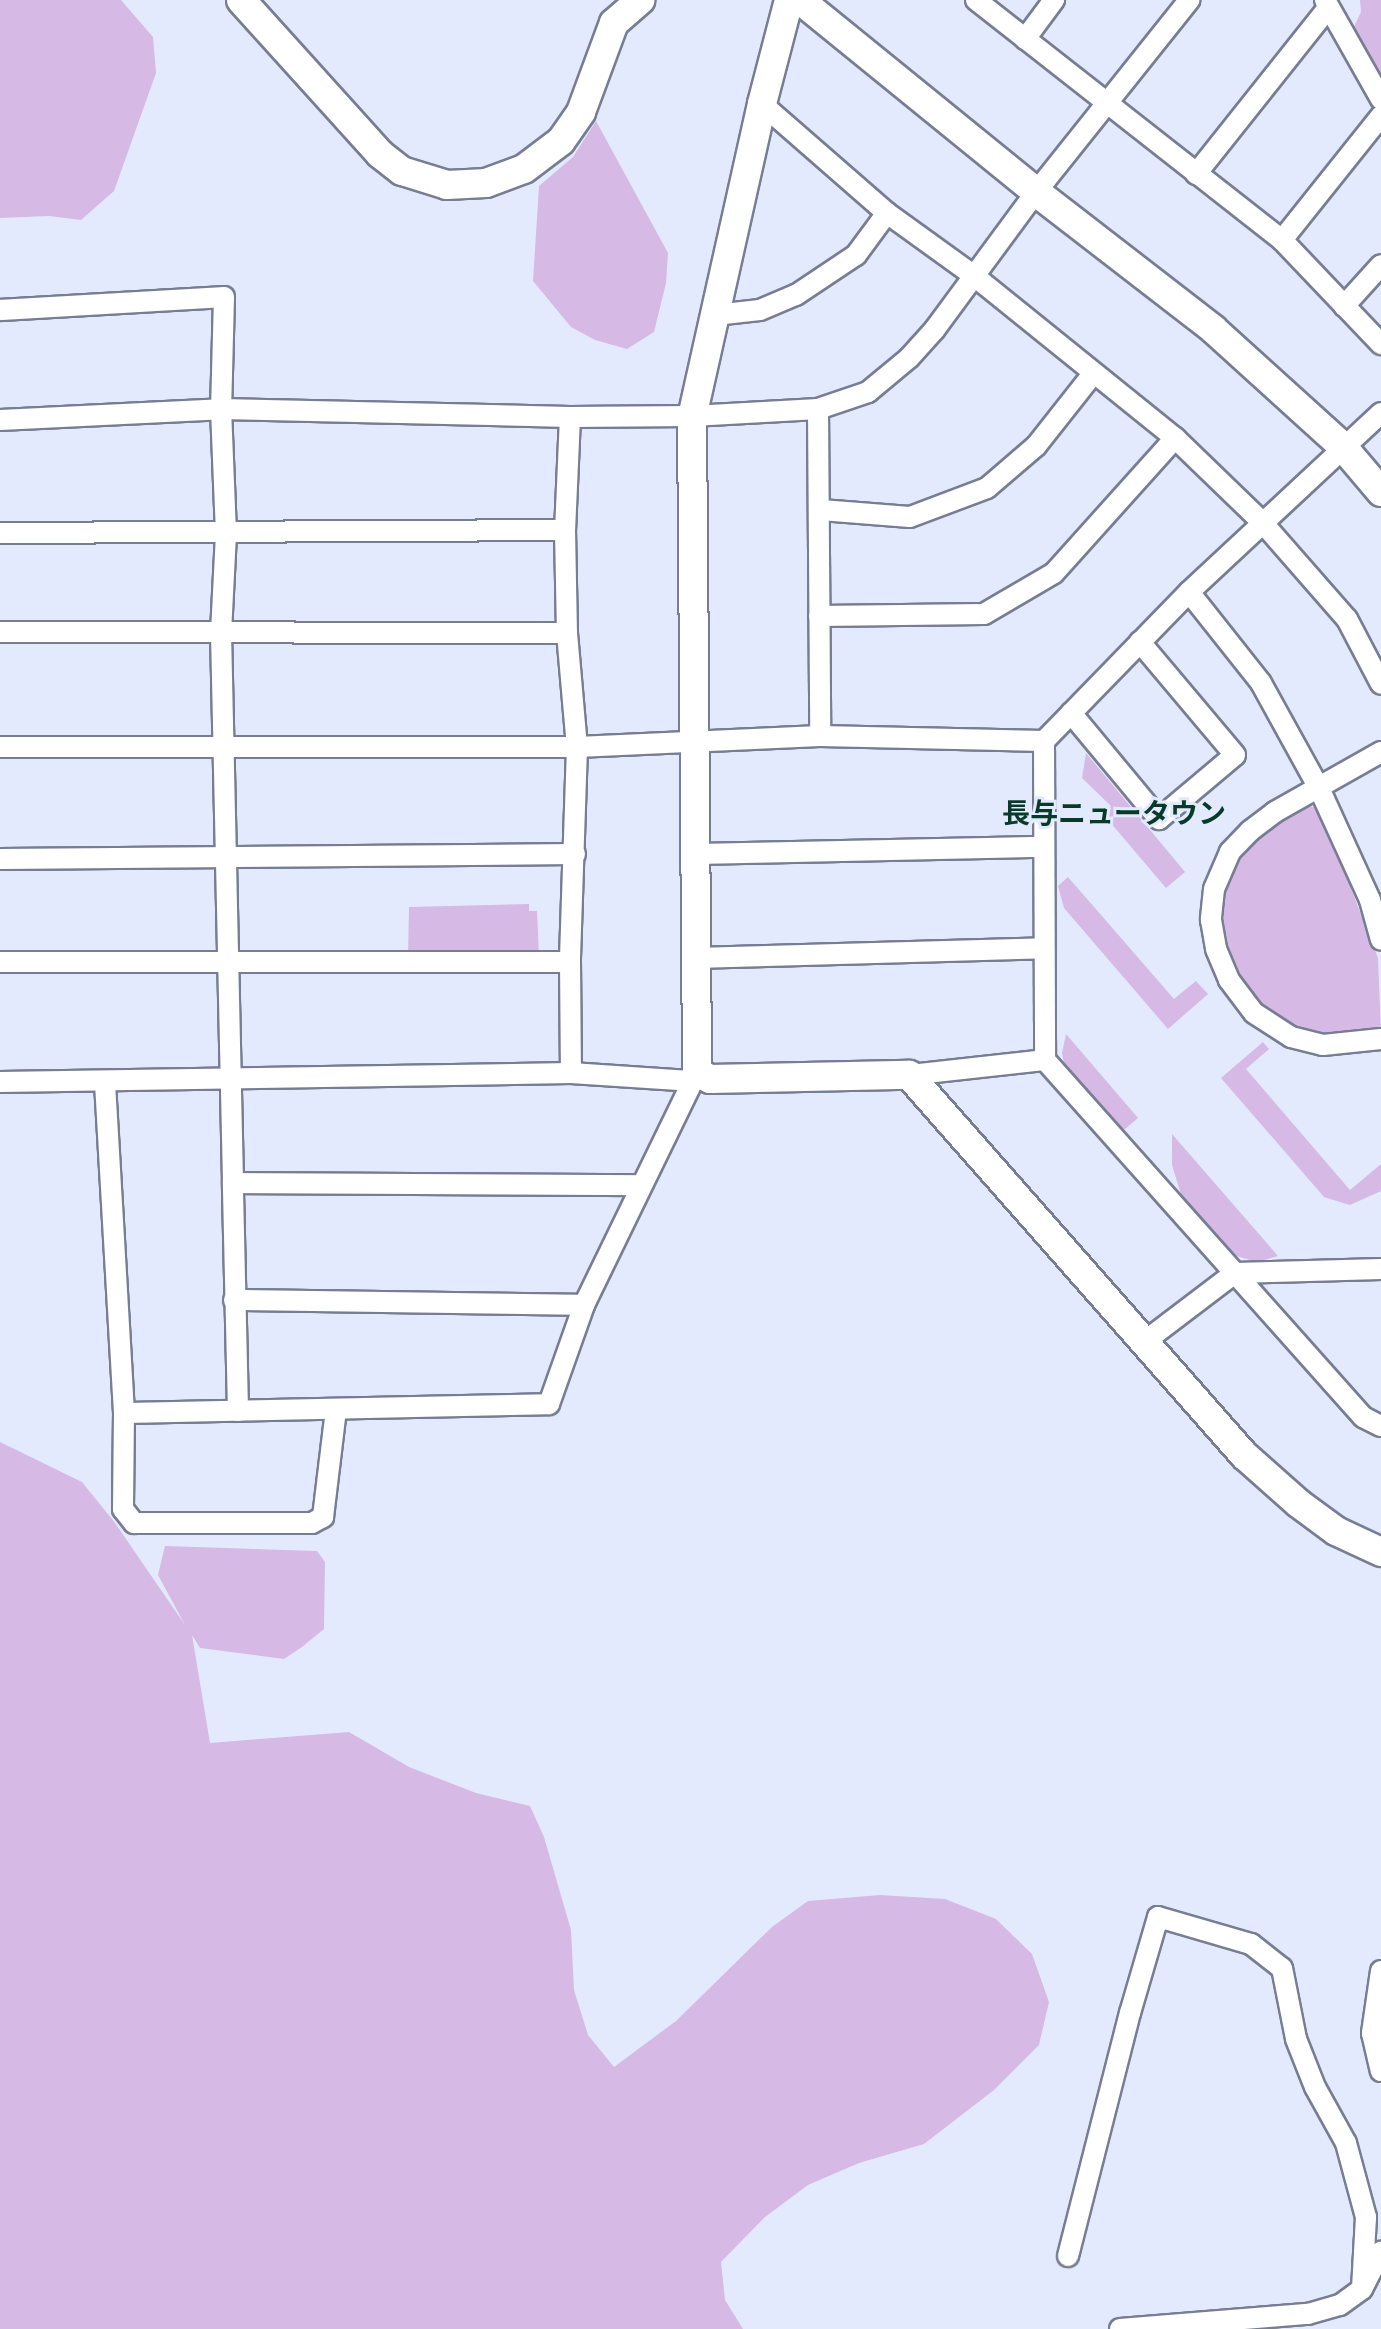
<!DOCTYPE html>
<html>
<head>
<meta charset="utf-8">
<style>
	body { margin:0 }
	#map { position:relative; width:1381px; height:2329px; overflow:hidden; background:#e4eafd; font-family:Montserrat,"Noto Sans JP",sans-serif }
	div>[style] { position:absolute }
	.green>* { inset:0; background:#d6b9e4 }
	.roads { filter:drop-shadow(2px 0 #777e93) drop-shadow(-2px 0 #777e93) drop-shadow(0 2px #777e93) drop-shadow(0 -2px #777e93) }
	.street>* { height:20px; margin:-10px; padding:0 10px; transform-origin:10px; border-radius:10px; background:#fff }
	.secondary>* { height:28px; margin:-14px; padding:0 14px; transform-origin:14px; border-radius:14px; background:#fff }
	span { translate:-50% -50%; white-space:nowrap; text-align:center; line-height:1.15; -webkit-text-stroke:6px #e4eafd; paint-order:stroke }
	.neighbourhood-label { font-size:28px; color:#073a29; font-weight:700 }
</style>
</head>
<body>
<div id="map">
	<div class="green">
		<i style="clip-path:polygon(0 0,121px 0,153px 37px,156px 73px,114px 191px,81px 220px,49px 216px,0 218px)"></i>
		<i style="clip-path:polygon(1360px 0,1381px 0,1381px 79px,1352px 31px,1361px 12px)"></i>
		<i style="clip-path:polygon(596px 121px,668px 253px,666px 283px,654px 332px,627px 349px,595px 340px,571px 327px,533px 281px,539px 186px,573px 157px)"></i>
		<i style="clip-path:polygon(1086px 753px,1185px 872px,1166px 888px,1104px 815px,1111px 806px,1082px 778px)"></i>
		<i style="clip-path:polygon(1306px 805px,1320px 809px,1378px 958px,1381px 1034px,1342px 1039px,1281px 1025px,1256px 1004px,1234px 976px,1219px 920px,1220px 898px,1227px 878px,1257px 834px)"></i>
		<i style="clip-path:polygon(1068px 877px,1174px 999px,1196px 981px,1208px 994px,1168px 1029px,1064px 908px,1058px 886px)"></i>
		<i style="clip-path:polygon(529px 904px,529px 911px,537px 911px,539px 956px,408px 955px,409px 907px)"></i>
		<i style="clip-path:polygon(1066px 1034px,1138px 1118px,1119px 1134px,1066px 1075px,1062px 1053px)"></i>
		<i style="clip-path:polygon(1263px 1042px,1269px 1049px,1246px 1069px,1350px 1190px,1381px 1164px,1381px 1191px,1350px 1205px,1324px 1197px,1221px 1078px)"></i>
		<i style="clip-path:polygon(1172px 1134px,1278px 1256px,1257px 1262px,1233px 1255px,1183px 1201px,1172px 1165px)"></i>
		<i style="clip-path:polygon(0 1442px,82px 1482px,115px 1523px,185px 1625px,158px 1575px,165px 1546px,317px 1551px,325px 1562px,324px 1629px,302px 1647px,284px 1659px,200px 1648px,192px 1635px,210px 1743px,349px 1732px,409px 1767px,476px 1793px,530px 1806px,544px 1837px,571px 1930px,574px 1990px,588px 2035px,614px 2067px,676px 2021px,772px 1927px,808px 1901px,880px 1895px,945px 1899px,996px 1919px,1032px 1954px,1049px 2002px,1039px 2045px,994px 2090px,924px 2144px,859px 2163px,808px 2185px,765px 2217px,721px 2262px,725px 2300px,743px 2329px,0 2329px)"></i>
	</div>
	<div class="roads">
		<div class="street">
			<i style="left:976px;top:0;width:389px;rotate:38.1deg"></i>
			<i style="left:1282px;top:240px;width:144px;rotate:46.4deg"></i>
			<i style="left:1325px;top:0;width:114px;rotate:60.5deg"></i>
			<i style="left:1025px;top:39px;width:49px;rotate:-53.4deg"></i>
			<i style="left:762px;top:104px;width:166px;rotate:41.1deg"></i>
			<i style="left:887px;top:213px;width:106px;rotate:35.8deg"></i>
			<i style="left:973px;top:275px;width:260px;rotate:38.9deg"></i>
			<i style="left:1175px;top:438px;width:121px;rotate:44deg"></i>
			<i style="left:1262px;top:522px;width:129px;rotate:48.8deg"></i>
			<i style="left:1347px;top:619px;width:73px;rotate:62.4deg"></i>
			<i style="left:1196px;top:174px;width:213px;rotate:-51.5deg"></i>
			<i style="left:1282px;top:240px;width:159px;rotate:-51.4deg"></i>
			<i style="left:1344px;top:306px;width:55px;rotate:-47.9deg"></i>
			<i style="left:0;top:310px;width:224px;rotate:-3.3deg"></i>
			<i style="left:224px;top:297px;width:112px;rotate:91.5deg"></i>
			<i style="left:221px;top:409px;width:125px;rotate:87.7deg"></i>
			<i style="left:226px;top:534px;width:98px;rotate:92.9deg"></i>
			<i style="left:221px;top:632px;width:551px;rotate:88.75deg"></i>
			<i style="left:715px;top:315px;width:45px;rotate:-6.3deg"></i>
			<i style="left:760px;top:310px;width:39px;rotate:-23deg"></i>
			<i style="left:796px;top:295px;width:72px;rotate:-33.7deg"></i>
			<i style="left:856px;top:255px;width:52px;rotate:-53.6deg"></i>
			<i style="left:818px;top:409px;width:327px;rotate:89.6deg"></i>
			<i style="left:1381px;top:413px;width:262px;rotate:137deg"></i>
			<i style="left:1189px;top:592px;width:208px;rotate:134.2deg"></i>
			<i style="left:1044px;top:741px;width:319px;rotate:89.8deg"></i>
			<i style="left:1045px;top:1060px;width:478px;rotate:48.3deg"></i>
			<i style="left:1363px;top:1417px;width:20px;rotate:27deg"></i>
			<i style="left:570px;top:417px;width:113px;rotate:92.5deg"></i>
			<i style="left:565px;top:530px;width:103px;rotate:88.9deg"></i>
			<i style="left:567px;top:633px;width:114px;rotate:85deg"></i>
			<i style="left:577px;top:747px;width:215px;rotate:91.9deg"></i>
			<i style="left:570px;top:962px;width:111px;rotate:89.5deg"></i>
			<i style="left:0;top:420px;width:221px;rotate:-2.8deg"></i>
			<i style="left:221px;top:409px;width:349px;rotate:1.3deg"></i>
			<i style="left:570px;top:417px;width:122px;rotate:-0.5deg"></i>
			<i style="left:692px;top:416px;width:126px;rotate:-3.2deg"></i>
			<i style="left:818px;top:409px;width:53px;rotate:-18.8deg"></i>
			<i style="left:868px;top:392px;width:53px;rotate:-39.7deg"></i>
			<i style="left:909px;top:358px;width:39px;rotate:-48deg"></i>
			<i style="left:935px;top:329px;width:170px;rotate:-53.6deg"></i>
			<i style="left:1036px;top:192px;width:246px;rotate:-51.4deg"></i>
			<i style="left:821px;top:510px;width:89px;rotate:4.5deg"></i>
			<i style="left:910px;top:517px;width:82px;rotate:-20.6deg"></i>
			<i style="left:987px;top:488px;width:65px;rotate:-40.6deg"></i>
			<i style="left:1036px;top:446px;width:90px;rotate:-51.7deg"></i>
			<i style="left:0;top:533px;width:565px;rotate:-0.3deg"></i>
			<i style="left:1189px;top:592px;width:116px;rotate:51.6deg"></i>
			<i style="left:1261px;top:683px;width:120px;rotate:61.1deg"></i>
			<i style="left:1319px;top:788px;width:123px;rotate:65.5deg"></i>
			<i style="left:1370px;top:900px;width:41px;rotate:74.6deg"></i>
			<i style="left:819px;top:616px;width:165px;rotate:-0.7deg"></i>
			<i style="left:984px;top:614px;width:81px;rotate:-30.4deg"></i>
			<i style="left:1054px;top:573px;width:181px;rotate:-48.1deg"></i>
			<i style="left:0;top:632px;width:567px;rotate:0.1deg"></i>
			<i style="left:1071px;top:713px;width:138px;rotate:50.3deg"></i>
			<i style="left:1159px;top:819px;width:99px;rotate:-40.1deg"></i>
			<i style="left:1235px;top:755px;width:148px;rotate:-130.1deg"></i>
			<i style="left:0;top:747px;width:577px"></i>
			<i style="left:577px;top:747px;width:243px;rotate:-2.6deg"></i>
			<i style="left:820px;top:736px;width:224px;rotate:1.3deg"></i>
			<i style="left:1381px;top:752px;width:122px;rotate:150.5deg"></i>
			<i style="left:1275px;top:812px;width:31px;rotate:143deg"></i>
			<i style="left:1250px;top:831px;width:29px;rotate:134deg"></i>
			<i style="left:1230px;top:852px;width:40px;rotate:113.4deg"></i>
			<i style="left:1214px;top:889px;width:31px;rotate:96deg"></i>
			<i style="left:1211px;top:920px;width:29px;rotate:80deg"></i>
			<i style="left:1216px;top:949px;width:34px;rotate:67deg"></i>
			<i style="left:1229px;top:980px;width:41px;rotate:52.9deg"></i>
			<i style="left:1254px;top:1013px;width:44px;rotate:33deg"></i>
			<i style="left:1291px;top:1037px;width:33px;rotate:14deg"></i>
			<i style="left:1323px;top:1045px;width:58px;rotate:-5.9deg"></i>
			<i style="left:696px;top:854px;width:348px;rotate:-1.2deg"></i>
			<i style="left:0;top:859px;width:575px;rotate:-0.5deg"></i>
			<i style="left:696px;top:958px;width:348px;rotate:-1.6deg"></i>
			<i style="left:0;top:962px;width:570px"></i>
			<i style="left:909px;top:1075px;width:137px;rotate:-6.3deg"></i>
			<i style="left:0;top:1082px;width:571px;rotate:-0.9deg"></i>
			<i style="left:571px;top:1073px;width:119px;rotate:3.8deg"></i>
			<i style="left:105px;top:1083px;width:331px;rotate:86.7deg"></i>
			<i style="left:124px;top:1413px;width:96px;rotate:90.6deg"></i>
			<i style="left:123px;top:1509px;width:18px;rotate:52deg"></i>
			<i style="left:134px;top:1523px;width:178px"></i>
			<i style="left:312px;top:1523px;width:13px;rotate:-29deg"></i>
			<i style="left:323px;top:1517px;width:108px;rotate:-83.1deg"></i>
			<i style="left:234px;top:1300px;width:350px;rotate:0.8deg"></i>
			<i style="left:1144px;top:1342px;width:114px;rotate:-37.2deg"></i>
			<i style="left:1235px;top:1273px;width:146px;rotate:-1.6deg"></i>
			<i style="left:238px;top:1411px;width:228px;rotate:-91.3deg"></i>
			<i style="left:233px;top:1183px;width:408px;rotate:0.3deg"></i>
			<i style="left:124px;top:1413px;width:425px;rotate:-1.2deg"></i>
			<i style="left:549px;top:1404px;width:105px;rotate:-70.5deg"></i>
			<i style="left:584px;top:1305px;width:259px;rotate:-64.1deg"></i>
			<i style="left:1381px;top:1971px;width:63px;rotate:98.3deg"></i>
			<i style="left:1372px;top:2033px;width:39px;rotate:77deg"></i>
			<i style="left:1068px;top:2256px;width:251px;rotate:-75.7deg"></i>
			<i style="left:1130px;top:2013px;width:100px;rotate:-73.7deg"></i>
			<i style="left:1158px;top:1917px;width:97px;rotate:16.2deg"></i>
			<i style="left:1251px;top:1944px;width:39px;rotate:38deg"></i>
			<i style="left:1282px;top:1968px;width:72px;rotate:78.8deg"></i>
			<i style="left:1296px;top:2039px;width:52px;rotate:68.4deg"></i>
			<i style="left:1315px;top:2087px;width:64px;rotate:61deg"></i>
			<i style="left:1346px;top:2143px;width:77px;rotate:74.9deg"></i>
			<i style="left:1366px;top:2217px;width:72px;rotate:93.2deg"></i>
			<i style="left:1120px;top:2329px;width:189px;rotate:-4.6deg"></i>
			<i style="left:1308px;top:2314px;width:33px;rotate:-16deg"></i>
			<i style="left:1340px;top:2305px;width:27px;rotate:-36deg"></i>
			<i style="left:1362px;top:2289px;width:42px;rotate:-62.8deg"></i>
		</div>
		<div class="secondary">
			<i style="left:241px;top:0;width:207px;rotate:47.9deg"></i>
			<i style="left:380px;top:154px;width:28px;rotate:38deg"></i>
			<i style="left:402px;top:171px;width:47px;rotate:17.3deg"></i>
			<i style="left:447px;top:185px;width:39px;rotate:-3deg"></i>
			<i style="left:486px;top:183px;width:40px;rotate:-20.2deg"></i>
			<i style="left:524px;top:169px;width:46px;rotate:-37.1deg"></i>
			<i style="left:561px;top:141px;width:35px;rotate:-55deg"></i>
			<i style="left:581px;top:112px;width:95px;rotate:-69.7deg"></i>
			<i style="left:614px;top:23px;width:35px;rotate:-41deg"></i>
			<i style="left:789px;top:0;width:107px;rotate:104.6deg"></i>
			<i style="left:762px;top:104px;width:320px;rotate:102.6deg"></i>
			<i style="left:692px;top:416px;width:656px;rotate:89.56deg"></i>
			<i style="left:697px;top:1072px;width:15px;rotate:28deg"></i>
			<i style="left:710px;top:1079px;width:199px;rotate:-1.2deg"></i>
			<i style="left:909px;top:1075px;width:507px;rotate:48.6deg"></i>
			<i style="left:1244px;top:1455px;width:72px;rotate:41.6deg"></i>
			<i style="left:1298px;top:1503px;width:47px;rotate:36.4deg"></i>
			<i style="left:1336px;top:1531px;width:50px;rotate:25deg"></i>
			<i style="left:800px;top:0;width:304px;rotate:39.1deg"></i>
			<i style="left:1036px;top:192px;width:224px;rotate:37.7deg"></i>
			<i style="left:1213px;top:329px;width:176px;rotate:42.2deg"></i>
			<i style="left:1343px;top:447px;width:59px;rotate:49.8deg"></i>
		</div>
	</div>
	<div class="neighbourhood-label">
		<span style="left:1114px;top:813px">長与ニュータウン</span>
	</div>
</div>
</body>
</html>
